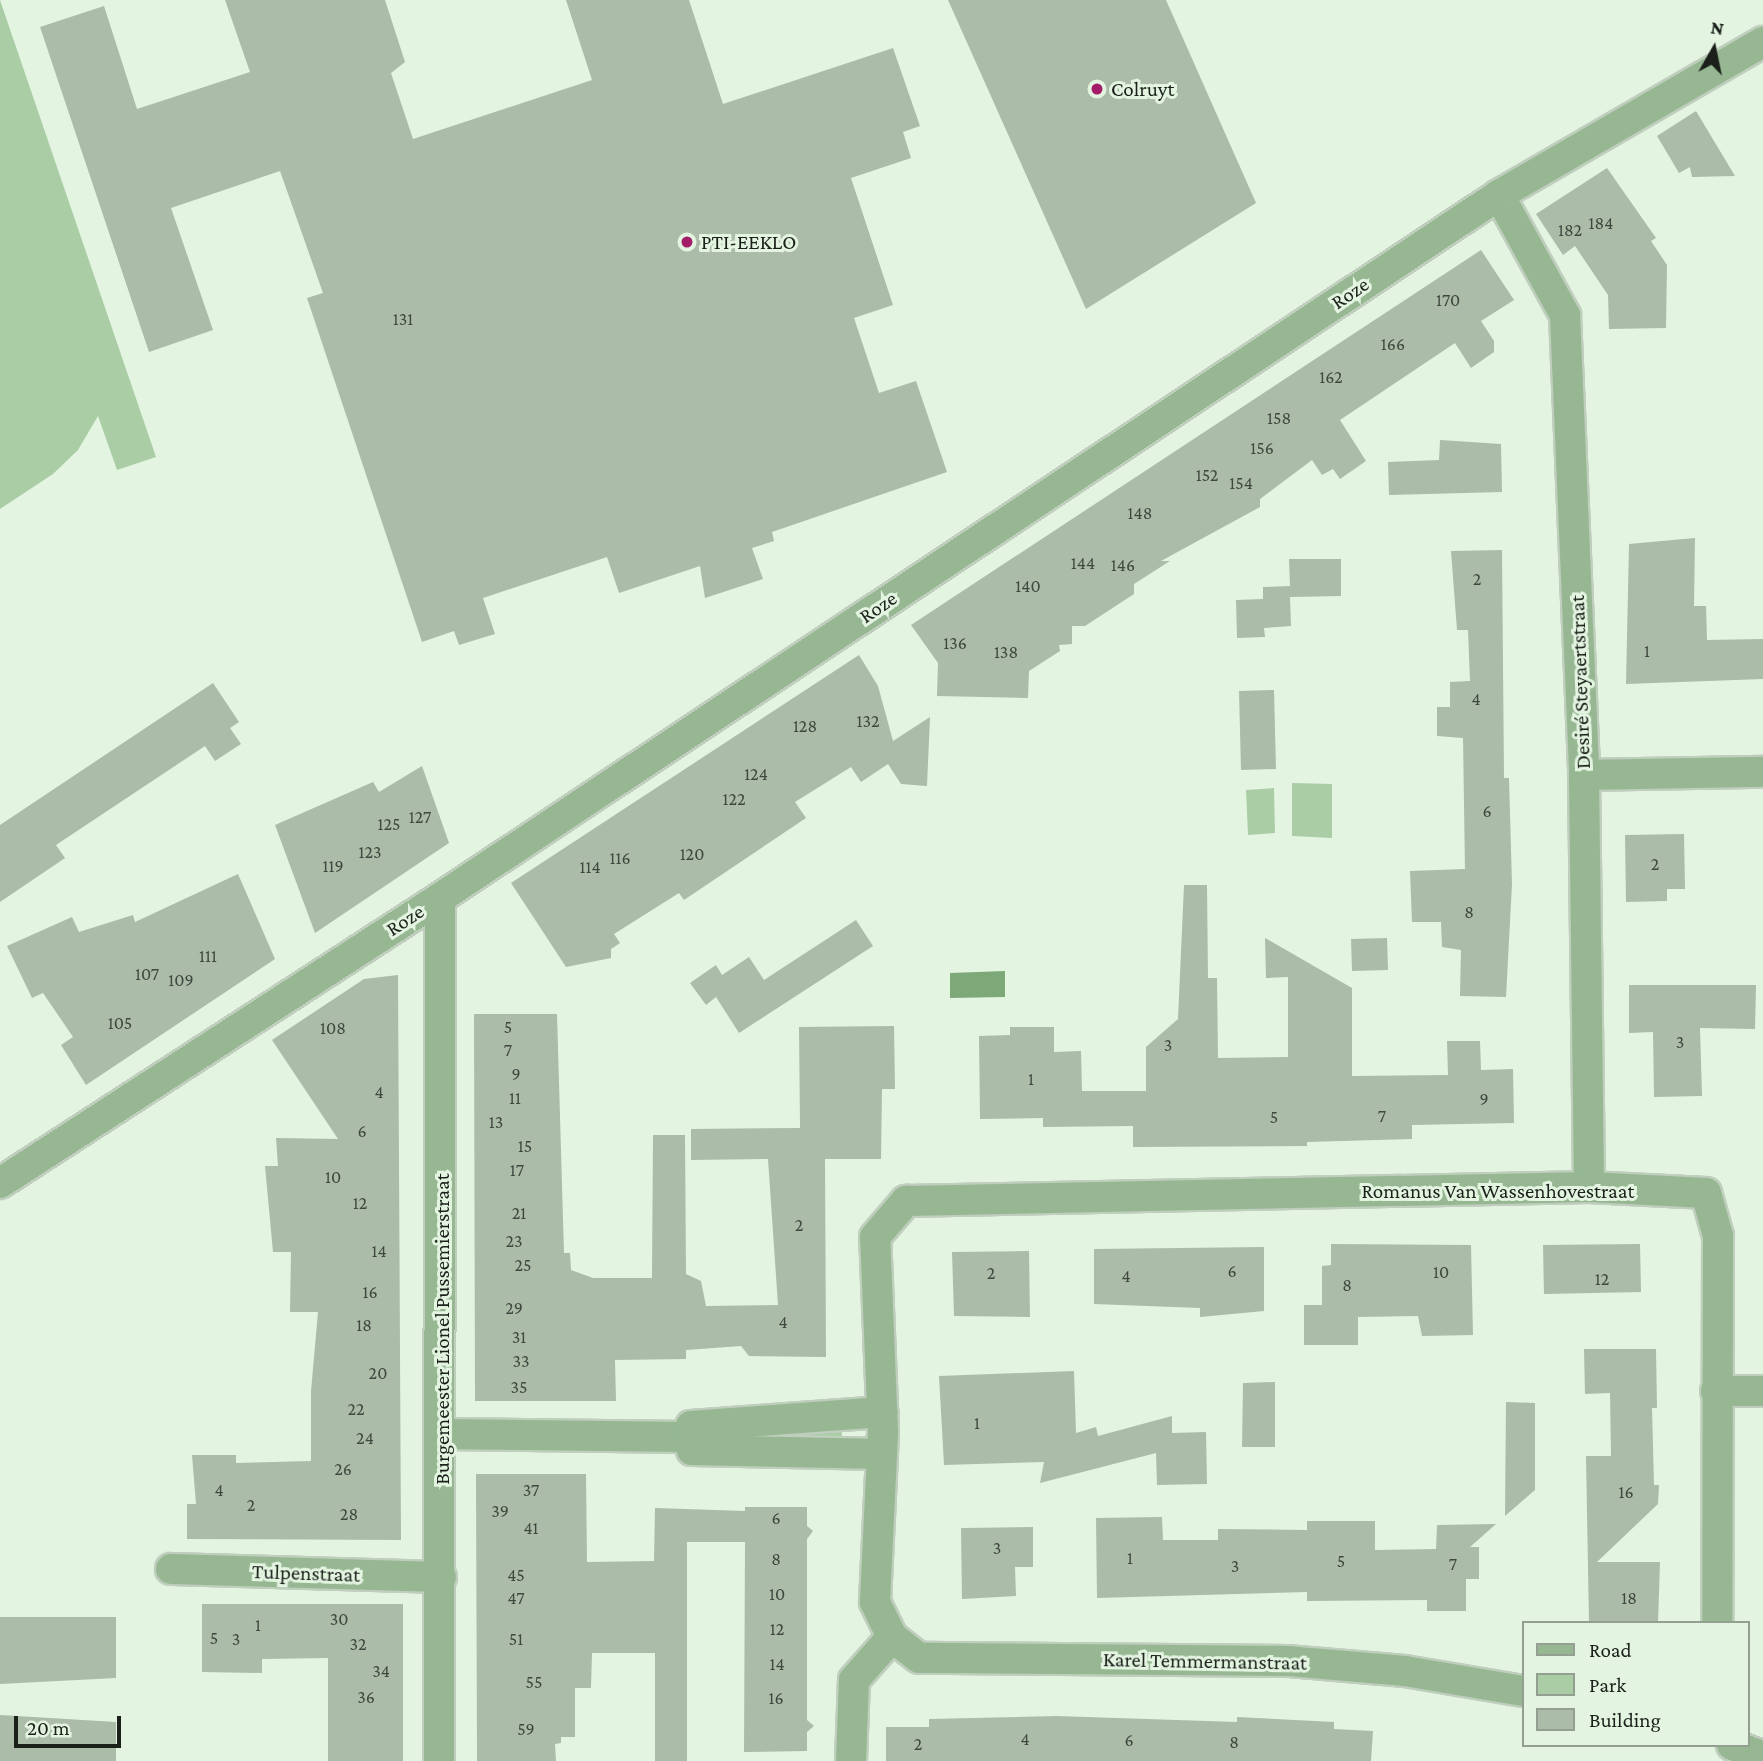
<!DOCTYPE html>
<html>
<head>
<meta charset="utf-8">
<style>
	body { margin:0 }
	#map { position:relative; width:1763px; height:1761px; overflow:hidden; background:#e3f4e1; font-family:"Crimson Pro",serif }
	div>[style] { position:absolute }
	.green>* { inset:0; background:#aacda6 }
	.water>* { inset:0; background:#7da878 }
	.building>* { inset:0; background:#abbca9 }
	.roads { filter:drop-shadow(2px 0 #bfcebd) drop-shadow(-2px 0 #bfcebd) drop-shadow(0 2px #bfcebd) drop-shadow(0 -2px #bfcebd) }
	.street>* { height:30px; margin:-15px; padding:0 15px; transform-origin:15px; border-radius:15px; background:#96b792 }
	.dots>* { width:19px; height:19px; translate:-50% -50%; box-sizing:border-box; border:4px solid #e3f4e1; border-radius:50% }
	span { translate:-50% -50%; white-space:nowrap; text-align:center; line-height:1.15; -webkit-text-stroke:6px #e3f4e1; paint-order:stroke }
	.number-label { font-size:18px; color:#3f483e }
	.number-label span { -webkit-text-stroke-width:0 }
	.poi-label { font-size:21px; color:#1b211a }
	.left { translate:0 -50%; text-align:left }
	.street-label { font-size:21px; color:#1b211a }
	.legend { position:absolute; left:1522px; top:1621px; width:228px; height:126px; box-sizing:border-box; background:#e3f4e1; border:2px solid #93a091; margin:0; padding:9px 12px; list-style:none; font-size:21px; color:#1b211a }
	.legend li { display:flex; align-items:center; gap:14px; height:35px }
	.legend b { width:35px; border:2px solid #93a091 }
	.north { position:absolute; left:1679px; top:14px; width:70px; height:70px; -webkit-text-stroke:5px #e3f4e1; paint-order:stroke; rotate:9deg; font-size:19px; font-weight:700; line-height:28px; text-align:center; color:#1b211a }
	.north::after { content:''; display:block; margin:auto; width:24px; height:32px; background:#1b211a; clip-path:polygon(50% 0,100% 100%,50% 72%,0 100%) }
	.scale { position:absolute; left:14px; top:1716px; width:107px; height:32px; box-sizing:border-box; border:4px solid #1b211a; border-top:0; padding-left:9px; font-size:21px; line-height:24px; white-space:nowrap; color:#1b211a; -webkit-text-stroke:5px #e3f4e1; paint-order:stroke }
</style>
</head>
<body>
<div id="map">
	<div class="green">
		<i style="clip-path:polygon(0 0,156px 457px,117px 470px,98px 416px,78px 450px,53px 474px,0 509px)"></i>
		<i style="clip-path:polygon(1292px 783px,1332px 784px,1332px 838px,1292px 836px)"></i>
		<i style="clip-path:polygon(1274px 788px,1275px 833px,1248px 835px,1246px 790px)"></i>
		<i style="clip-path:polygon(841px 1428px,843px 1443px,698px 1445px,698px 1432px)"></i>
	</div>
	<div class="water">
		<i style="clip-path:polygon(1005px 971px,1005px 997px,950px 998px,950px 973px)"></i>
	</div>
	<div class="building">
		<i style="clip-path:polygon(225px 0,385px 0,405px 62px,391px 73px,413px 139px,592px 80px,566px 0,689px 0,723px 104px,893px 48px,920px 126px,903px 132px,911px 158px,851px 178px,893px 305px,854px 318px,879px 393px,916px 381px,947px 472px,772px 532px,774px 541px,752px 548px,763px 579px,705px 598px,700px 566px,619px 593px,607px 557px,483px 598px,495px 634px,459px 645px,454px 631px,422px 642px,307px 298px,323px 293px,280px 171px,171px 208px,213px 330px,149px 352px,40px 27px,104px 6px,137px 109px,250px 72px)"></i>
		<i style="clip-path:polygon(948px 0,1166px 0,1256px 203px,1086px 309px)"></i>
		<i style="clip-path:polygon(1696px 111px,1735px 176px,1692px 177px,1690px 167px,1679px 173px,1657px 136px)"></i>
		<i style="clip-path:polygon(1607px 168px,1656px 238px,1651px 241px,1667px 265px,1666px 328px,1609px 329px,1608px 295px,1575px 246px,1563px 255px,1536px 214px)"></i>
		<i style="clip-path:polygon(1481px 250px,1514px 300px,1481px 321px,1494px 341px,1494px 352px,1471px 368px,1455px 343px,1340px 420px,1366px 461px,1340px 479px,1333px 469px,1322px 475px,1312px 460px,1260px 499px,1260px 507px,1161px 561px,1170px 561px,1134px 584px,1134px 594px,1085px 626px,1072px 626px,1072px 644px,1059px 645px,1060px 651px,1029px 671px,1028px 698px,937px 696px,938px 663px,911px 625px)"></i>
		<i style="clip-path:polygon(1440px 440px,1501px 444px,1502px 492px,1389px 495px,1388px 462px,1439px 460px)"></i>
		<i style="clip-path:polygon(1695px 538px,1694px 606px,1706px 606px,1707px 640px,1763px 639px,1763px 679px,1626px 684px,1629px 544px)"></i>
		<i style="clip-path:polygon(1502px 550px,1504px 778px,1509px 778px,1512px 884px,1506px 997px,1460px 996px,1461px 950px,1442px 947px,1441px 922px,1412px 922px,1410px 871px,1465px 869px,1463px 738px,1437px 736px,1437px 707px,1450px 707px,1450px 682px,1470px 681px,1468px 630px,1457px 630px,1451px 551px)"></i>
		<i style="clip-path:polygon(1289px 559px,1341px 559px,1341px 596px,1290px 597px,1291px 626px,1264px 628px,1265px 637px,1237px 638px,1236px 600px,1263px 599px,1263px 587px,1290px 586px)"></i>
		<i style="clip-path:polygon(859px 655px,878px 686px,893px 741px,930px 717px,927px 786px,901px 784px,888px 764px,861px 782px,851px 767px,795px 802px,806px 818px,684px 900px,679px 893px,614px 934px,620px 943px,611px 949px,611px 958px,566px 967px,511px 883px)"></i>
		<i style="clip-path:polygon(213px 683px,239px 722px,230px 728px,241px 744px,215px 761px,205px 746px,56px 845px,65px 858px,0 902px,0 825px)"></i>
		<i style="clip-path:polygon(1274px 690px,1276px 769px,1241px 770px,1239px 691px)"></i>
		<i style="clip-path:polygon(422px 766px,449px 843px,315px 933px,275px 825px,373px 782px,379px 792px)"></i>
		<i style="clip-path:polygon(1684px 834px,1685px 889px,1667px 889px,1667px 901px,1626px 902px,1625px 835px)"></i>
		<i style="clip-path:polygon(238px 874px,275px 959px,86px 1085px,61px 1045px,73px 1037px,43px 993px,32px 998px,7px 946px,72px 917px,79px 932px,133px 915px,135px 922px)"></i>
		<i style="clip-path:polygon(1184px 885px,1207px 885px,1208px 978px,1217px 978px,1218px 1058px,1288px 1057px,1288px 977px,1266px 978px,1265px 938px,1352px 988px,1352px 1076px,1448px 1075px,1447px 1041px,1480px 1041px,1481px 1070px,1513px 1069px,1514px 1123px,1412px 1125px,1412px 1139px,1307px 1142px,1307px 1146px,1133px 1147px,1133px 1126px,1043px 1127px,1043px 1118px,980px 1119px,979px 1036px,1010px 1035px,1010px 1027px,1054px 1027px,1054px 1052px,1081px 1051px,1082px 1091px,1146px 1091px,1146px 1047px,1178px 1019px)"></i>
		<i style="clip-path:polygon(856px 920px,873px 946px,739px 1033px,716px 997px,706px 1005px,690px 983px,716px 965px,722px 975px,749px 957px,764px 980px)"></i>
		<i style="clip-path:polygon(1387px 938px,1388px 970px,1352px 971px,1351px 939px)"></i>
		<i style="clip-path:polygon(398px 975px,401px 1540px,187px 1539px,187px 1504px,196px 1504px,192px 1455px,236px 1455px,236px 1463px,311px 1461px,311px 1391px,318px 1312px,290px 1312px,291px 1252px,273px 1252px,265px 1166px,278px 1166px,276px 1138px,338px 1139px,272px 1040px,364px 979px)"></i>
		<i style="clip-path:polygon(1629px 985px,1756px 985px,1755px 1029px,1700px 1028px,1702px 1096px,1654px 1097px,1653px 1032px,1629px 1033px)"></i>
		<i style="clip-path:polygon(474px 1014px,557px 1014px,564px 1253px,570px 1253px,571px 1270px,593px 1278px,652px 1278px,653px 1135px,685px 1135px,686px 1274px,701px 1281px,706px 1306px,778px 1305px,768px 1159px,691px 1160px,691px 1129px,800px 1128px,799px 1027px,894px 1026px,895px 1089px,882px 1089px,881px 1159px,825px 1159px,826px 1357px,749px 1356px,741px 1346px,686px 1350px,686px 1359px,615px 1360px,616px 1401px,475px 1401px)"></i>
		<i style="clip-path:polygon(1331px 1244px,1471px 1245px,1473px 1335px,1422px 1336px,1418px 1316px,1358px 1317px,1358px 1345px,1304px 1345px,1304px 1305px,1322px 1305px,1322px 1266px,1331px 1265px)"></i>
		<i style="clip-path:polygon(1640px 1244px,1641px 1292px,1544px 1294px,1543px 1245px)"></i>
		<i style="clip-path:polygon(1264px 1247px,1264px 1311px,1200px 1317px,1200px 1308px,1094px 1304px,1094px 1249px)"></i>
		<i style="clip-path:polygon(1029px 1251px,1030px 1317px,954px 1316px,952px 1252px)"></i>
		<i style="clip-path:polygon(1584px 1349px,1656px 1349px,1657px 1408px,1652px 1408px,1654px 1485px,1659px 1485px,1658px 1504px,1597px 1562px,1660px 1562px,1658px 1623px,1589px 1623px,1586px 1456px,1611px 1456px,1610px 1393px,1585px 1394px)"></i>
		<i style="clip-path:polygon(1074px 1371px,1076px 1433px,1096px 1427px,1098px 1436px,1172px 1416px,1172px 1433px,1206px 1432px,1207px 1484px,1157px 1485px,1156px 1453px,1040px 1483px,1044px 1462px,944px 1465px,939px 1376px)"></i>
		<i style="clip-path:polygon(1275px 1382px,1275px 1447px,1242px 1447px,1243px 1383px)"></i>
		<i style="clip-path:polygon(1506px 1402px,1535px 1403px,1535px 1490px,1505px 1516px)"></i>
		<i style="clip-path:polygon(476px 1474px,586px 1474px,587px 1562px,654px 1561px,655px 1508px,745px 1511px,745px 1507px,807px 1507px,807px 1526px,813px 1531px,807px 1539px,807px 1720px,814px 1726px,807px 1732px,807px 1751px,744px 1752px,745px 1542px,687px 1542px,687px 1761px,655px 1761px,655px 1653px,592px 1653px,591px 1688px,575px 1688px,575px 1737px,561px 1737px,561px 1743px,555px 1744px,556px 1761px,477px 1761px)"></i>
		<i style="clip-path:polygon(1162px 1517px,1163px 1540px,1218px 1540px,1218px 1529px,1307px 1530px,1307px 1521px,1375px 1521px,1375px 1550px,1436px 1549px,1437px 1525px,1496px 1524px,1470px 1547px,1479px 1547px,1479px 1579px,1466px 1579px,1466px 1611px,1427px 1611px,1427px 1600px,1307px 1601px,1307px 1592px,1097px 1598px,1096px 1518px)"></i>
		<i style="clip-path:polygon(1033px 1527px,1033px 1567px,1015px 1567px,1016px 1596px,962px 1599px,961px 1528px)"></i>
		<i style="clip-path:polygon(202px 1604px,403px 1604px,403px 1761px,328px 1761px,328px 1658px,262px 1659px,262px 1673px,202px 1672px)"></i>
		<i style="clip-path:polygon(0 1617px,116px 1617px,116px 1678px,0 1684px)"></i>
		<i style="clip-path:polygon(0 1715px,116px 1722px,116px 1761px,0 1761px)"></i>
		<i style="clip-path:polygon(1056px 1716px,1237px 1722px,1237px 1717px,1334px 1722px,1334px 1729px,1373px 1731px,1371px 1761px,886px 1761px,886px 1727px,929px 1727px,929px 1719px)"></i>
	</div>
	<div class="roads">
		<div class="street">
			<i style="left:1499px;top:195px;width:137px;rotate:61.2deg"></i>
			<i style="left:1565px;top:315px;width:460px;rotate:87.6deg"></i>
			<i style="left:1584px;top:775px;width:412px;rotate:89.3deg"></i>
			<i style="left:1584px;top:775px;width:179px;rotate:-1deg"></i>
			<i style="left:0;top:1183px;width:524px;rotate:-32.93deg"></i>
			<i style="left:440px;top:898px;width:1271px;rotate:-33.58deg"></i>
			<i style="left:1499px;top:195px;width:305px;rotate:-30.1deg"></i>
			<i style="left:1716px;top:1391px;width:47px"></i>
			<i style="left:443px;top:1434px;width:245px;rotate:0.7deg"></i>
			<i style="left:881px;top:1454px;width:189px;rotate:-178.8deg"></i>
			<i style="left:692px;top:1450px;width:14px;rotate:-107deg"></i>
			<i style="left:688px;top:1437px;width:11px;rotate:-75deg"></i>
			<i style="left:691px;top:1426px;width:192px;rotate:-4.2deg"></i>
			<i style="left:171px;top:1569px;width:270px;rotate:1.7deg"></i>
			<i style="left:1523px;top:1691px;width:120px;rotate:-170.4deg"></i>
			<i style="left:1405px;top:1671px;width:116px;rotate:-175.1deg"></i>
			<i style="left:1289px;top:1661px;width:370px;rotate:-179.5deg"></i>
			<i style="left:919px;top:1658px;width:34px;rotate:-142deg"></i>
			<i style="left:892px;top:1637px;width:39px;rotate:-116deg"></i>
			<i style="left:875px;top:1602px;width:170px;rotate:-87.3deg"></i>
			<i style="left:883px;top:1432px;width:195px;rotate:-92.3deg"></i>
			<i style="left:875px;top:1237px;width:48px;rotate:-49.3deg"></i>
			<i style="left:906px;top:1201px;width:683px;rotate:-1.17deg"></i>
			<i style="left:1589px;top:1187px;width:117px;rotate:2.9deg"></i>
			<i style="left:1706px;top:1193px;width:45px;rotate:74.4deg"></i>
			<i style="left:1718px;top:1236px;width:387px;rotate:90.1deg"></i>
			<i style="left:1732px;top:1745px;width:33px;rotate:20deg"></i>
			<i style="left:439px;top:1761px;width:863px;rotate:-89.93deg"></i>
			<i style="left:851px;top:1761px;width:81px;rotate:-87.9deg"></i>
			<i style="left:854px;top:1680px;width:57px;rotate:-48.5deg"></i>
		</div>
	</div>
	<div class="dots">
		<i style="left:1097px;top:89px;background:#a41d69"></i>
		<i style="left:687px;top:242px;background:#a41d69"></i>
	</div>
	<div class="number-label">
		<span style="left:1601px;top:223px">184</span>
		<span style="left:1570px;top:230px">182</span>
		<span style="left:1448px;top:300px">170</span>
		<span style="left:403px;top:319px">131</span>
		<span style="left:1393px;top:344px">166</span>
		<span style="left:1331px;top:377px">162</span>
		<span style="left:1279px;top:418px">158</span>
		<span style="left:1262px;top:448px">156</span>
		<span style="left:1207px;top:475px">152</span>
		<span style="left:1241px;top:483px">154</span>
		<span style="left:1140px;top:513px">148</span>
		<span style="left:1083px;top:563px">144</span>
		<span style="left:1123px;top:565px">146</span>
		<span style="left:1477px;top:579px">2</span>
		<span style="left:1028px;top:586px">140</span>
		<span style="left:955px;top:643px">136</span>
		<span style="left:1647px;top:651px">1</span>
		<span style="left:1006px;top:652px">138</span>
		<span style="left:1476px;top:699px">4</span>
		<span style="left:868px;top:721px">132</span>
		<span style="left:805px;top:726px">128</span>
		<span style="left:756px;top:774px">124</span>
		<span style="left:734px;top:799px">122</span>
		<span style="left:1487px;top:811px">6</span>
		<span style="left:420px;top:817px">127</span>
		<span style="left:389px;top:824px">125</span>
		<span style="left:370px;top:852px">123</span>
		<span style="left:692px;top:854px">120</span>
		<span style="left:620px;top:858px">116</span>
		<span style="left:1655px;top:864px">2</span>
		<span style="left:333px;top:866px">119</span>
		<span style="left:590px;top:867px">114</span>
		<span style="left:1469px;top:912px">8</span>
		<span style="left:208px;top:956px">111</span>
		<span style="left:147px;top:974px">107</span>
		<span style="left:181px;top:980px">109</span>
		<span style="left:120px;top:1023px">105</span>
		<span style="left:508px;top:1027px">5</span>
		<span style="left:333px;top:1028px">108</span>
		<span style="left:1680px;top:1042px">3</span>
		<span style="left:1168px;top:1045px">3</span>
		<span style="left:508px;top:1050px">7</span>
		<span style="left:516px;top:1074px">9</span>
		<span style="left:1031px;top:1079px">1</span>
		<span style="left:379px;top:1092px">4</span>
		<span style="left:515px;top:1098px">11</span>
		<span style="left:1484px;top:1099px">9</span>
		<span style="left:1382px;top:1116px">7</span>
		<span style="left:1274px;top:1117px">5</span>
		<span style="left:496px;top:1122px">13</span>
		<span style="left:362px;top:1131px">6</span>
		<span style="left:525px;top:1146px">15</span>
		<span style="left:517px;top:1170px">17</span>
		<span style="left:333px;top:1177px">10</span>
		<span style="left:360px;top:1203px">12</span>
		<span style="left:519px;top:1213px">21</span>
		<span style="left:799px;top:1225px">2</span>
		<span style="left:514px;top:1241px">23</span>
		<span style="left:379px;top:1251px">14</span>
		<span style="left:523px;top:1265px">25</span>
		<span style="left:1232px;top:1271px">6</span>
		<span style="left:1441px;top:1272px">10</span>
		<span style="left:991px;top:1273px">2</span>
		<span style="left:1126px;top:1276px">4</span>
		<span style="left:1602px;top:1279px">12</span>
		<span style="left:1347px;top:1285px">8</span>
		<span style="left:370px;top:1292px">16</span>
		<span style="left:514px;top:1308px">29</span>
		<span style="left:783px;top:1322px">4</span>
		<span style="left:364px;top:1325px">18</span>
		<span style="left:519px;top:1337px">31</span>
		<span style="left:521px;top:1361px">33</span>
		<span style="left:378px;top:1373px">20</span>
		<span style="left:519px;top:1387px">35</span>
		<span style="left:356px;top:1409px">22</span>
		<span style="left:977px;top:1423px">1</span>
		<span style="left:365px;top:1438px">24</span>
		<span style="left:343px;top:1469px">26</span>
		<span style="left:219px;top:1490px">4</span>
		<span style="left:531px;top:1490px">37</span>
		<span style="left:1626px;top:1492px">16</span>
		<span style="left:251px;top:1505px">2</span>
		<span style="left:500px;top:1511px">39</span>
		<span style="left:349px;top:1514px">28</span>
		<span style="left:776px;top:1518px">6</span>
		<span style="left:531px;top:1528px">41</span>
		<span style="left:997px;top:1548px">3</span>
		<span style="left:1130px;top:1558px">1</span>
		<span style="left:776px;top:1559px">8</span>
		<span style="left:1341px;top:1561px">5</span>
		<span style="left:1453px;top:1564px">7</span>
		<span style="left:1235px;top:1566px">3</span>
		<span style="left:516px;top:1575px">45</span>
		<span style="left:777px;top:1594px">10</span>
		<span style="left:516px;top:1598px">47</span>
		<span style="left:1629px;top:1598px">18</span>
		<span style="left:339px;top:1619px">30</span>
		<span style="left:258px;top:1625px">1</span>
		<span style="left:777px;top:1629px">12</span>
		<span style="left:214px;top:1638px">5</span>
		<span style="left:236px;top:1639px">3</span>
		<span style="left:516px;top:1639px">51</span>
		<span style="left:358px;top:1644px">32</span>
		<span style="left:777px;top:1664px">14</span>
		<span style="left:381px;top:1671px">34</span>
		<span style="left:534px;top:1682px">55</span>
		<span style="left:366px;top:1697px">36</span>
		<span style="left:776px;top:1698px">16</span>
		<span style="left:526px;top:1729px">59</span>
		<span style="left:1025px;top:1739px">4</span>
		<span style="left:1129px;top:1740px">6</span>
		<span style="left:1234px;top:1742px">8</span>
		<span style="left:918px;top:1744px">2</span>
	</div>
	<div class="poi-label">
		<span class="left" style="left:1111px;top:89px">Colruyt</span>
		<span class="left" style="left:701px;top:242px">PTI-EEKLO</span>
	</div>
	<div class="street-label">
		<span style="left:1350px;top:293px;rotate:-34deg">Roze</span>
		<span style="left:878px;top:607px;rotate:-34deg">Roze</span>
		<span style="left:1580px;top:682px;rotate:-92deg">Desiré Steyaertstraat</span>
		<span style="left:405px;top:920px;rotate:-33deg">Roze</span>
		<span style="left:1498px;top:1191px">Romanus Van Wassenhovestraat</span>
		<span style="left:442px;top:1329px;rotate:-90deg">Burgemeester Lionel Pussemierstraat</span>
		<span style="left:306px;top:1573px;rotate:2deg">Tulpenstraat</span>
		<span style="left:1205px;top:1661px;rotate:1deg">Karel Temmermanstraat</span>
	</div>
	<ul class="legend">
	<li><b style="height:9px;background:#96b792"></b>Road</li>
	<li><b style="height:19px;background:#aacda6"></b>Park</li>
	<li><b style="height:19px;background:#abbca9"></b>Building</li>
	</ul>
	<div class="north">N</div>
	<div class="scale">20 m</div>
</div>
</body>
</html>
